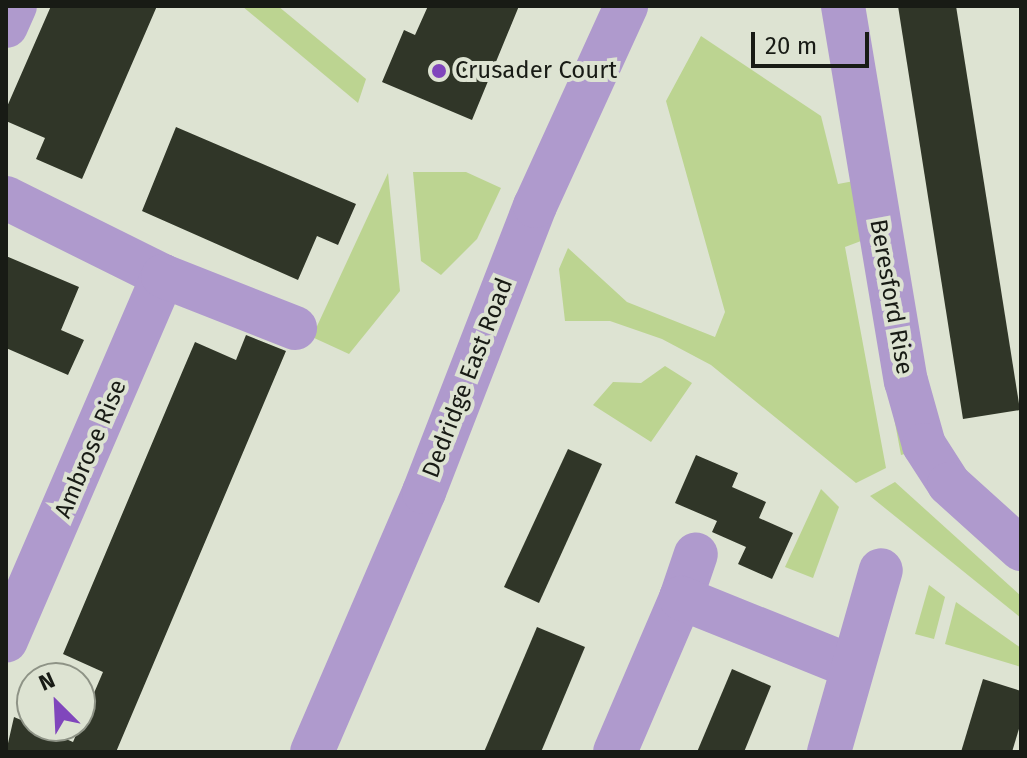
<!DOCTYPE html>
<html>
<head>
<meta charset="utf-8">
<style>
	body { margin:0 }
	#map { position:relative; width:1027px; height:758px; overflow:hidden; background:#dde3d2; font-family:"Fira Sans",sans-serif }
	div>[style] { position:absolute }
	.green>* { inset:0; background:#bcd491 }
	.building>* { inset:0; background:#303628 }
	.minor>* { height:44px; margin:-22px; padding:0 22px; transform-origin:22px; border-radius:22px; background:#af9acd }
	.dots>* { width:22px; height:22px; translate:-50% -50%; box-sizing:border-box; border:4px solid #dde3d2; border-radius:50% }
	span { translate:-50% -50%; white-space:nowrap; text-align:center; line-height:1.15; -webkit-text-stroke:8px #dde3d2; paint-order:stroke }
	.poi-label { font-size:24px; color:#181b15 }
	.left { translate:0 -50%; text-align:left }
	.street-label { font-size:24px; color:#181b15 }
	.frame { position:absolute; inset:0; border:8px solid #181b15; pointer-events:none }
	.north { position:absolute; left:16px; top:662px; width:80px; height:80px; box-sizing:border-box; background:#dde3d2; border:2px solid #8e9386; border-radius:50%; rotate:336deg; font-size:22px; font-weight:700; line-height:32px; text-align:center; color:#181b15 }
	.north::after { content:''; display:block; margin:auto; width:28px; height:36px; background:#8046bc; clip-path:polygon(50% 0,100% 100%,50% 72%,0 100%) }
	.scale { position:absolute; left:751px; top:32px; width:118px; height:36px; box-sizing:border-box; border:4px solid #181b15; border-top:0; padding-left:10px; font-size:24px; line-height:28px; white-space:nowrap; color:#181b15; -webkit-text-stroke:6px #dde3d2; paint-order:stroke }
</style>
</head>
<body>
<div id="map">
	<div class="green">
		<i style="clip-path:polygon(242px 6px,278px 6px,366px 79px,358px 103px)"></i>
		<i style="clip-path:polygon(701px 36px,821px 116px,838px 184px,854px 181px,912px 452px,901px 455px,861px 241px,845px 247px,886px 468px,856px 483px,711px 365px,662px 339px,610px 321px,565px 321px,559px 269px,568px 248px,627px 302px,715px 337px,725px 312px,666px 101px)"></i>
		<i style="clip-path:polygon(413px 172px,466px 172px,501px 188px,477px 239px,441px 275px,421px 261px)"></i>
		<i style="clip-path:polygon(388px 173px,400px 291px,349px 354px,312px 337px)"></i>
		<i style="clip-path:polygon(665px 366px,692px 383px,651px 442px,593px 405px,613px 382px,641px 383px)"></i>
		<i style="clip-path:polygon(895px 482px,1021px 596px,1021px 618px,870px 496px)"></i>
		<i style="clip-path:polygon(821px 489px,839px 507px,813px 578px,785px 567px)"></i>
		<i style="clip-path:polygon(929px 585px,945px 597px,934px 639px,915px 634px)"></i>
		<i style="clip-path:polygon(956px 602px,1021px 648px,1021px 667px,945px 644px)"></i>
	</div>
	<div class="building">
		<i style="clip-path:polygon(51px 6px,157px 6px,82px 179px,36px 159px,45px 138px,6px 121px,6px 109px)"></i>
		<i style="clip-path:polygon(428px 6px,519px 6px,472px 120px,382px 82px,404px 30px,415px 35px)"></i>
		<i style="clip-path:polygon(898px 6px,956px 6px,1020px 410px,963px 419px)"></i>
		<i style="clip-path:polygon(176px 127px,356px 204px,338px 245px,317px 236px,298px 280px,142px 211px)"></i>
		<i style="clip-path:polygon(6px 256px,79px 287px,61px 330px,84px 340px,68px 375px,6px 348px)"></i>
		<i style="clip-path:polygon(246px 335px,286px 351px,116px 752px,6px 752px,14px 717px,73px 742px,103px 672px,63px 654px,183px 370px,195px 342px,236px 360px)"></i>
		<i style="clip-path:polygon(568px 449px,602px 464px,539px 603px,504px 587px)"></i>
		<i style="clip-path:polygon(696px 455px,738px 473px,732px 487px,766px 502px,759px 518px,793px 533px,772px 579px,738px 564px,746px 547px,712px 532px,717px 521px,675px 503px)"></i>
		<i style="clip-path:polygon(537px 627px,585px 647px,541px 752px,484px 752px)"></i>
		<i style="clip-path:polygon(732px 669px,771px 686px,744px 752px,697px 752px)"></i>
		<i style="clip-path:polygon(983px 679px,1021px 691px,1021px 722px,1012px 752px,961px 752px)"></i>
	</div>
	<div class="minor">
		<i style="left:843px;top:6px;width:380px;rotate:80.5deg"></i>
		<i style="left:906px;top:381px;width:66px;rotate:74.3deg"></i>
		<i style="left:924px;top:445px;width:46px;rotate:57.3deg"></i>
		<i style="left:949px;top:484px;width:97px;rotate:42.1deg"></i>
		<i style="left:6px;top:26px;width:22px;rotate:-66deg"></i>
		<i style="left:6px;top:198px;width:175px;rotate:26.4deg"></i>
		<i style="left:163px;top:276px;width:397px;rotate:113.3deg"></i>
		<i style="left:163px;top:276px;width:142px;rotate:21.5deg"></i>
		<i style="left:681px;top:598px;width:46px;rotate:-71.2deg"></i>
		<i style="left:312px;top:752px;width:283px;rotate:-66.7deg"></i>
		<i style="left:424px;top:492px;width:307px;rotate:-68.8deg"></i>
		<i style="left:535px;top:206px;width:220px;rotate:-65.5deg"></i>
		<i style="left:615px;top:752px;width:168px;rotate:-66.8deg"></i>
		<i style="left:681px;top:598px;width:185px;rotate:21.9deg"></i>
		<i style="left:829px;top:752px;width:189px;rotate:-74.1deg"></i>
	</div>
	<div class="dots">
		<i style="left:439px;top:71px;background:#8046bc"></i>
	</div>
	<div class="poi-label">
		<span class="left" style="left:455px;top:71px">Crusader Court</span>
	</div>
	<div class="street-label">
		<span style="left:891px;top:297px;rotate:80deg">Beresford Rise</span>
		<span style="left:468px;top:378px;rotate:-69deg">Dedridge East Road</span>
		<span style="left:91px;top:449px;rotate:-67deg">Ambrose Rise</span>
	</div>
	<div class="frame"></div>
	<div class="north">N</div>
	<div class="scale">20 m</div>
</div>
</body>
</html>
